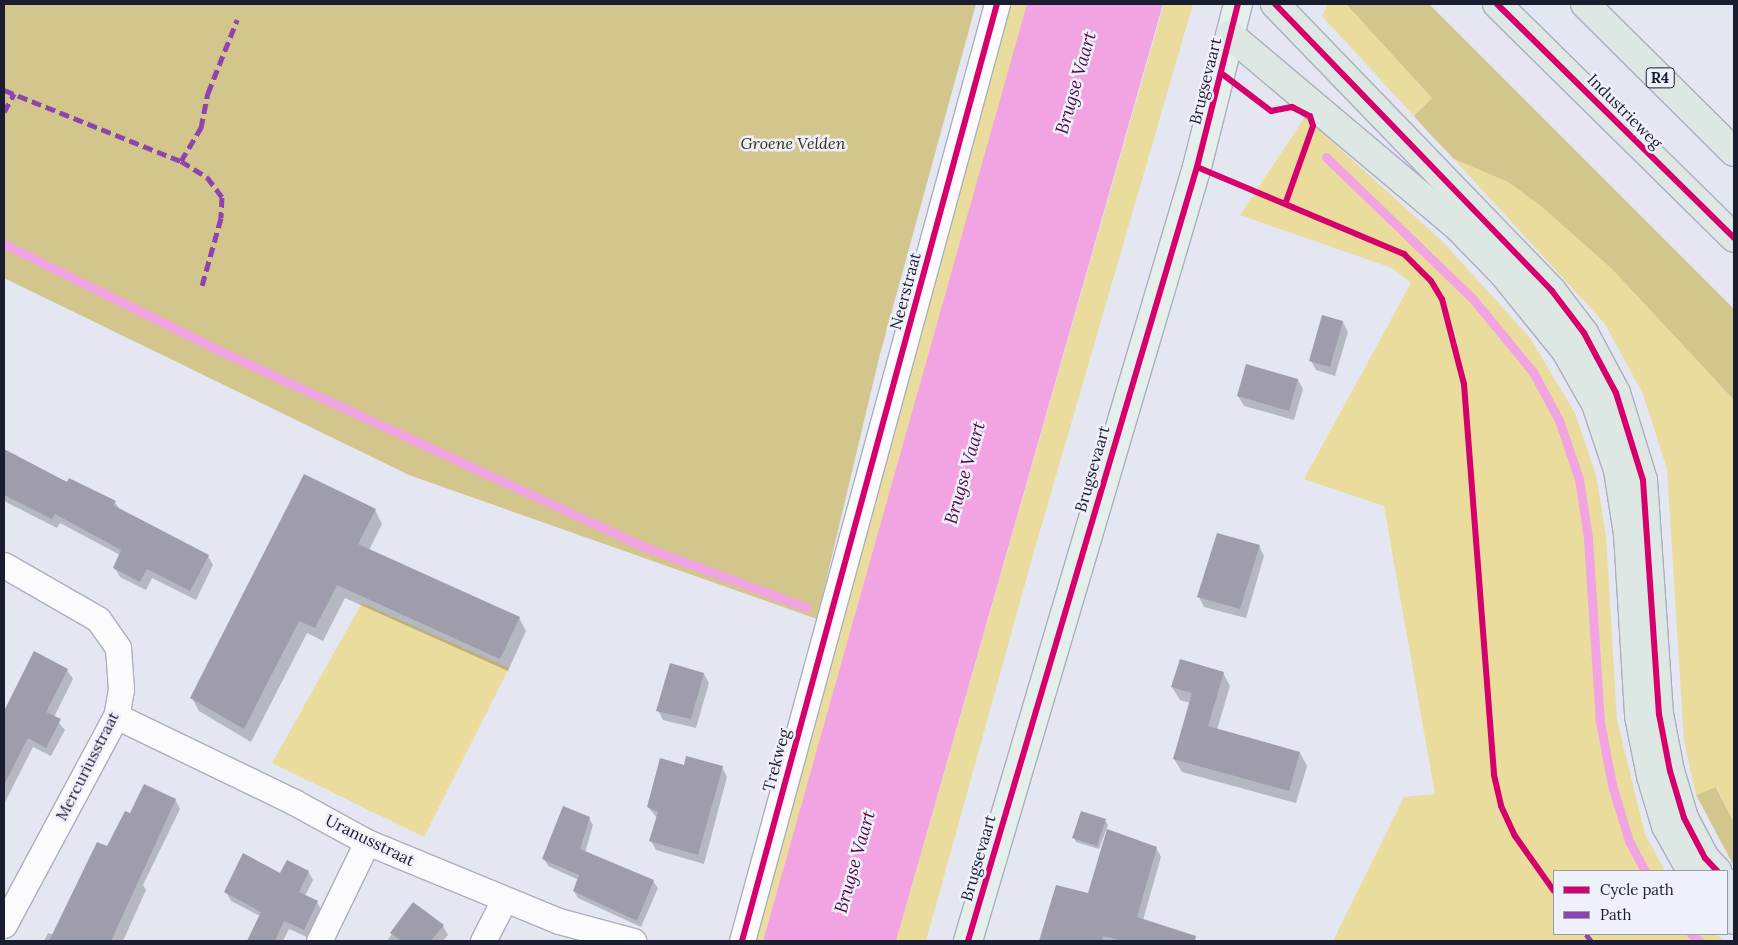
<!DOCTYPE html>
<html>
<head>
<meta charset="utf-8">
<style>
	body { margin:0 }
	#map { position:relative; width:1738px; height:945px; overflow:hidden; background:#e4e6f2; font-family:Lora,serif }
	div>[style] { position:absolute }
	.green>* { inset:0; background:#eadc9c }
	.forest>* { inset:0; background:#d2c68c }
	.water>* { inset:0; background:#f2a4e2 }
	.shadow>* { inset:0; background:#0003 }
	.stream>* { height:9px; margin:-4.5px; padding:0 4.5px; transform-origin:4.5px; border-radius:4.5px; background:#f2a4e2 }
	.building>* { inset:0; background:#9f9dac }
	.roads { filter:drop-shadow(1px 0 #acaebd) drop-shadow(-1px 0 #acaebd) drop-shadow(0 1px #acaebd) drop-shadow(0 -1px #acaebd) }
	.minor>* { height:25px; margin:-12.5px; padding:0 12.5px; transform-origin:12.5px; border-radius:12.5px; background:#fbfbfd }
	.primary>* { height:28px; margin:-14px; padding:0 14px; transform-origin:14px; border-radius:14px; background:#e4eeea }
	.trunk>* { height:28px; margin:-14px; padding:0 14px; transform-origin:14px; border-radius:14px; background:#dde8e4 }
	.quiet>* { height:5px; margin-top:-2.5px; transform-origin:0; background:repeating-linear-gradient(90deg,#8e44ad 0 10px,transparent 0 15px) }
	.cycleway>* { height:6px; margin:-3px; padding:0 3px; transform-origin:3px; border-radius:3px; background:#d6006c }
	span { translate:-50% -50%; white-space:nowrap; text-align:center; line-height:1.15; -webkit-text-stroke:5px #eef0fb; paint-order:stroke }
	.shield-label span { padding:1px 4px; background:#eef0fb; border:1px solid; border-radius:4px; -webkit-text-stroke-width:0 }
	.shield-label { font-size:15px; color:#1a1c30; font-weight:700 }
	.street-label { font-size:16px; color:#1a1c30 }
	.park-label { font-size:16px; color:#342f17; font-style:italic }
	.water-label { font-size:18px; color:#4f0942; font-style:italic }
	.frame { position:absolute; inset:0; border:5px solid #1a1c30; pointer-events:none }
	.legend { position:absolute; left:1553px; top:870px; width:175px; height:65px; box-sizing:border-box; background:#eef0fb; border:1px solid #999baa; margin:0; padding:6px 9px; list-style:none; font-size:15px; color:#1a1c30 }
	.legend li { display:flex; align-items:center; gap:10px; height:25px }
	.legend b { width:25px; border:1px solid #999baa }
</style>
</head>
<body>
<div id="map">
	<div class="green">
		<i style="clip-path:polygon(1011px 4px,1028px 4px,763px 941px,751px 941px)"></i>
		<i style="clip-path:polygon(1164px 4px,1193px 4px,1033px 555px,926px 941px,896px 941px)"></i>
		<i style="clip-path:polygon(1328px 4px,1346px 4px,1432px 98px,1414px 116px,1322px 16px)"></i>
		<i style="clip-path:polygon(1305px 117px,1444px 243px,1530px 338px,1575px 413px,1596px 475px,1606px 536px,1617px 720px,1645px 834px,1665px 871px,1554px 871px,1554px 934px,1716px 934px,1724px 941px,1333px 941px,1404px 797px,1435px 794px,1384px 506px,1304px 479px,1411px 283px,1392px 268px,1240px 215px)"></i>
		<i style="clip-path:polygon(1454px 159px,1508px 182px,1541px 206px,1612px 269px,1734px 400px,1734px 823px,1717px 787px,1696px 795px,1684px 742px,1667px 469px,1643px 394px,1605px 324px)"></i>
		<i style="clip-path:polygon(362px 603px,509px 668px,424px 837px,272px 763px)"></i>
	</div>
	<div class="forest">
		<i style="clip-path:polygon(4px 4px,976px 4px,879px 358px,817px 619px,409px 475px,4px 278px)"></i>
		<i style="clip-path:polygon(1346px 4px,1429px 4px,1734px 309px,1734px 400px,1612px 269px,1541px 206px,1508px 182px,1454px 159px,1429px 133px,1414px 116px,1432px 98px)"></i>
		<i style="clip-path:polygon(1716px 787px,1734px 823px,1734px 866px,1696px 795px)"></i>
	</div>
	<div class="water">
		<i style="clip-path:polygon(1027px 4px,1163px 4px,896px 941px,763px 941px)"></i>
	</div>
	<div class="shadow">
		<i style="clip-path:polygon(1343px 322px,1348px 332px,1335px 376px,1316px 370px,1311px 361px)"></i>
		<i style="clip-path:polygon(1298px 380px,1303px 389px,1294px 420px,1244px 406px,1238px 396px)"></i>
		<i style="clip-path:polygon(4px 451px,68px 483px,115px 502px,120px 510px,208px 556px,213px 565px,196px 600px,152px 578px,146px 590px,120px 577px,114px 567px,120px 555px,60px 523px,57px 528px,4px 501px)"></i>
		<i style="clip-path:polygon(375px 510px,382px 524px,369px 550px,519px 618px,526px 631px,508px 671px,345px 598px,323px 641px,307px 633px,251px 742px,199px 711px,192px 698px)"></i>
		<i style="clip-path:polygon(1259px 546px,1264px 556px,1246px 618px,1204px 607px,1199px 597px)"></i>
		<i style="clip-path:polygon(36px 654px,67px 670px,73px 679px,54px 717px,65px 730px,51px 756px,33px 747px,4px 804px,4px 713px)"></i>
		<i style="clip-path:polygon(1223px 673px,1230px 686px,1217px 730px,1300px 753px,1307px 766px,1296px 803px,1182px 772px,1174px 759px,1190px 703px,1180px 700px,1172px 687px)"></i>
		<i style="clip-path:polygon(704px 674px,709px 683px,696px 728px,663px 720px,658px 710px)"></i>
		<i style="clip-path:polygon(685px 766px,722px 767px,727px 777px,704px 864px,656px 850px,651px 841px,657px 818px,648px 807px)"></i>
		<i style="clip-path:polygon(175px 799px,180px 809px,143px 885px,146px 890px,123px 941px,44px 941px,48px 933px,54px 935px,130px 815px)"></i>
		<i style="clip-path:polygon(589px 818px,593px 825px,585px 853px,653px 881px,658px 888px,641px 927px,578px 898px,574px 891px,579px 880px,548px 866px,544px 859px)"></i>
		<i style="clip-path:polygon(1105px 820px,1108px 825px,1099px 849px,1076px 842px,1074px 838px)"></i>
		<i style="clip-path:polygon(1156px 848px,1161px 857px,1143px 920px,1176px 941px,1041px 941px,1057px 886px,1089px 894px)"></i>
		<i style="clip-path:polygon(308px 871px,313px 880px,305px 896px,317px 902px,322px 911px,309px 938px,289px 929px,283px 941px,248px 941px,260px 916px,231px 901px,226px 892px,281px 874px)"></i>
		<i style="clip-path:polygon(413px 904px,443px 926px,448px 935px,443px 941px,387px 941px)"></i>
	</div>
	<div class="stream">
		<i style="left:1326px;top:157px;width:204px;rotate:44deg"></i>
		<i style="left:1473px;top:299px;width:94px;rotate:50.6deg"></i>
		<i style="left:1533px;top:372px;width:55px;rotate:61.6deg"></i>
		<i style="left:1559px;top:420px;width:62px;rotate:71.3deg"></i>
		<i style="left:1579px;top:479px;width:60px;rotate:81.3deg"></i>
		<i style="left:1588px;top:538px;width:184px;rotate:86.3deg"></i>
		<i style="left:1600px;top:722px;width:64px;rotate:79.2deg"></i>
		<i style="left:1612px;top:785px;width:59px;rotate:73.1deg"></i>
		<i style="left:1629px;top:841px;width:34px;rotate:62deg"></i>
		<i style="left:4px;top:244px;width:234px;rotate:26.3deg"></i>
		<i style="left:214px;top:348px;width:477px;rotate:24.8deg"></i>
		<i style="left:647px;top:548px;width:170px;rotate:20.4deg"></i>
		<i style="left:1691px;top:934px;width:11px;rotate:41deg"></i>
	</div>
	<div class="building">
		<i style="clip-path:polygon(1322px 315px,1343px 321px,1330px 367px,1309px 361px)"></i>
		<i style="clip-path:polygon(1246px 364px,1298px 379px,1289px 411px,1237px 396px)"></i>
		<i style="clip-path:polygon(4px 449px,67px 482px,69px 478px,116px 501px,113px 505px,209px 555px,190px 591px,147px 569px,140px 582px,113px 568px,121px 550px,55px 514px,52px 519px,4px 495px)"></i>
		<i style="clip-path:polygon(304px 474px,376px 509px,358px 544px,520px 617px,500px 659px,337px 585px,315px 628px,299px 621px,244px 729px,190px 698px)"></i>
		<i style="clip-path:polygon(1217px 533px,1260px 545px,1240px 609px,1197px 597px)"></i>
		<i style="clip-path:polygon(34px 651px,68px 669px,46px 712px,61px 719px,46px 748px,28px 738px,4px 785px,4px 711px)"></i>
		<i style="clip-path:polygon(1180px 659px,1224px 672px,1208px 726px,1300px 752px,1289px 791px,1173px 759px,1192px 693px,1171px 687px)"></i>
		<i style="clip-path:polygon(670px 663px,704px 673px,691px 719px,656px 711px)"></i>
		<i style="clip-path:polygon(686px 756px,723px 766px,698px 855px,649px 841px,658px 812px,647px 807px,660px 758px,684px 765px)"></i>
		<i style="clip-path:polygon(144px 784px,176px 799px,111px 941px,49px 941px,97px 842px,107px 846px,125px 811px,130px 813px)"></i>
		<i style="clip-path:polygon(563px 806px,590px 817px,580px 849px,654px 880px,637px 921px,573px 891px,579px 875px,542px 859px)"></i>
		<i style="clip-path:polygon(1081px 811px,1106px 819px,1097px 846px,1072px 838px)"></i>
		<i style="clip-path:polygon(1107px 829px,1157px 847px,1137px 917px,1196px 936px,1195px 941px,1123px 941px,1103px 936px,1102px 941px,1039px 941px,1056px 885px,1088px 893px)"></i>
		<i style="clip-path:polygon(243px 853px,280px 873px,287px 860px,309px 871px,299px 892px,318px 901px,304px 930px,284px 921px,275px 941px,247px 941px,261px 912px,224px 892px)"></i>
		<i style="clip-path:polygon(413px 902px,444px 925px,431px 941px,402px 941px,390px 933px)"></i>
	</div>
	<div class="roads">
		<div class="minor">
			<i style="left:4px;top:565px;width:108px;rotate:29.9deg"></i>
			<i style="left:98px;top:619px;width:35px;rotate:55deg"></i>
			<i style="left:118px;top:648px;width:41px;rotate:85.8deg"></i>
			<i style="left:121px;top:689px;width:27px;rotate:100deg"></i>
			<i style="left:116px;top:716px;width:237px;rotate:118.2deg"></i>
			<i style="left:116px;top:716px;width:198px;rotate:25.8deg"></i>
			<i style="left:294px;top:802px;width:83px;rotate:28.7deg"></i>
			<i style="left:367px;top:842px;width:208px;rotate:22.4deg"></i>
			<i style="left:559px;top:921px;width:77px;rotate:15.1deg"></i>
			<i style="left:319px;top:941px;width:110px;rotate:-64.1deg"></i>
			<i style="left:483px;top:941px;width:46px;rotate:-62.9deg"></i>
			<i style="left:742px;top:941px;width:971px;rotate:-74.78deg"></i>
		</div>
		<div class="primary">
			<i style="left:968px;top:941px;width:807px;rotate:-73.52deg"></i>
			<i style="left:1197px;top:167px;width:168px;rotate:-75.9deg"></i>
		</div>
		<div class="trunk">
			<i style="left:1275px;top:4px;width:399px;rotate:46deg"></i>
			<i style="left:1552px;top:291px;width:53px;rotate:52.7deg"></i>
			<i style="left:1584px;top:333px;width:68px;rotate:61.9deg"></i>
			<i style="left:1616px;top:393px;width:91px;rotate:72.8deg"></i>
			<i style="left:1643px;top:480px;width:235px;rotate:86.1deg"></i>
			<i style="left:1659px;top:714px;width:58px;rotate:79.1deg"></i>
			<i style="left:1670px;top:771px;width:49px;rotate:73.4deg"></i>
			<i style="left:1684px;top:818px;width:45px;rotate:62.3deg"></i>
			<i style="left:1705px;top:858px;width:18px;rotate:47deg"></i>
			<i style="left:1497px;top:4px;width:333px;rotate:44.6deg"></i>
			<i style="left:1585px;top:4px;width:210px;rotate:44.8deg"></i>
			<i style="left:1230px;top:35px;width:299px;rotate:40.1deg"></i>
			<i style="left:1459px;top:228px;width:62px;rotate:45.7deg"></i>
			<i style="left:1502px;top:272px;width:102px;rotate:51deg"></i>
			<i style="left:1566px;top:351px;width:61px;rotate:60.5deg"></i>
			<i style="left:1596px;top:404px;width:70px;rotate:71.6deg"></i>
			<i style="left:1618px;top:470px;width:65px;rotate:81.1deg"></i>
			<i style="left:1628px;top:534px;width:182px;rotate:86.5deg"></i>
			<i style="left:1639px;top:716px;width:61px;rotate:78.7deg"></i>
			<i style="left:1651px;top:776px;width:52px;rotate:73.3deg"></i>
			<i style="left:1666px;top:826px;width:51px;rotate:60.9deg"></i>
			<i style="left:1727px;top:883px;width:11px;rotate:52deg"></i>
			<i style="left:1727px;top:913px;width:10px;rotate:45deg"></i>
		</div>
	</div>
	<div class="quiet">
		<i style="left:4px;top:90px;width:191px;rotate:21.9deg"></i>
		<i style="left:181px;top:161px;width:31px;rotate:32deg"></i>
		<i style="left:207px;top:177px;width:25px;rotate:53deg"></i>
		<i style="left:222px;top:197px;width:21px;rotate:93deg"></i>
		<i style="left:221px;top:218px;width:74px;rotate:105.7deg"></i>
		<i style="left:4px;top:112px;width:21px;rotate:-61deg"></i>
		<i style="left:181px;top:161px;width:39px;rotate:-59deg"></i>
		<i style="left:201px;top:128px;width:36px;rotate:-79deg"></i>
		<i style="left:208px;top:93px;width:79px;rotate:-68.3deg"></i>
		<i style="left:1586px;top:934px;width:9px;rotate:54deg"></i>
	</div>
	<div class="cycleway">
		<i style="left:1275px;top:4px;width:399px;rotate:46deg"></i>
		<i style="left:1552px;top:291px;width:53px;rotate:52.7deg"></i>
		<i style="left:1584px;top:333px;width:68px;rotate:61.9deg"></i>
		<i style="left:1616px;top:393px;width:91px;rotate:72.8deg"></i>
		<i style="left:1643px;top:480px;width:235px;rotate:86.1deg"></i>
		<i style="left:1659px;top:714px;width:58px;rotate:79.1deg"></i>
		<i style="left:1670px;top:771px;width:49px;rotate:73.4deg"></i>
		<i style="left:1684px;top:818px;width:45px;rotate:62.3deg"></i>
		<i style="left:1705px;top:858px;width:18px;rotate:47deg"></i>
		<i style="left:1497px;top:4px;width:333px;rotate:44.6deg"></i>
		<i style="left:1221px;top:73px;width:63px;rotate:37.2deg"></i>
		<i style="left:1271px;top:111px;width:21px;rotate:-11deg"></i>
		<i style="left:1292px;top:107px;width:20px;rotate:27deg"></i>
		<i style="left:1310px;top:116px;width:10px;rotate:73deg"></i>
		<i style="left:1313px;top:126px;width:81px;rotate:109.6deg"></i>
		<i style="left:1197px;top:167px;width:225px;rotate:22.8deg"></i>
		<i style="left:1404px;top:254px;width:38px;rotate:45deg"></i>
		<i style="left:1431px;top:281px;width:21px;rotate:59deg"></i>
		<i style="left:1442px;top:299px;width:88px;rotate:75.5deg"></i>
		<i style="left:1464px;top:384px;width:392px;rotate:85.6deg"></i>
		<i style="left:1494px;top:775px;width:32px;rotate:77deg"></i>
		<i style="left:1501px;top:806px;width:33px;rotate:65deg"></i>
		<i style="left:1515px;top:836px;width:67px;rotate:54.7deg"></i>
		<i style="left:742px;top:941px;width:971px;rotate:-74.78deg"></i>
		<i style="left:968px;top:941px;width:807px;rotate:-73.52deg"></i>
		<i style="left:1197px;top:167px;width:168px;rotate:-75.9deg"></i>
	</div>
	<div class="shield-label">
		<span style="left:1660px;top:78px">R4</span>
	</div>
	<div class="street-label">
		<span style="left:1205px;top:81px;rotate:-76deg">Brugsevaart</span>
		<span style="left:1625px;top:111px;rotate:45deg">Industrieweg</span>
		<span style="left:905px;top:291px;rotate:-75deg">Neerstraat</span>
		<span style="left:1092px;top:469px;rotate:-74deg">Brugsevaart</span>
		<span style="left:776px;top:760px;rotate:-75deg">Trekweg</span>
		<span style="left:87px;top:766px;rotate:-63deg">Mercuriusstraat</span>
		<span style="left:370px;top:840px;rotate:26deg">Uranusstraat</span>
		<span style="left:978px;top:858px;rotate:-74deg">Brugsevaart</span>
	</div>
	<div class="park-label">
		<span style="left:793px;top:143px">Groene Velden</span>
	</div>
	<div class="water-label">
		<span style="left:1076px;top:83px;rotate:-74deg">Brugse Vaart</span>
		<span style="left:965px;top:473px;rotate:-74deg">Brugse Vaart</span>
		<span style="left:855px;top:862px;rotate:-74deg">Brugse Vaart</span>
	</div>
	<div class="frame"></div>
	<ul class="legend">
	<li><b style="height:6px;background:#d6006c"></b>Cycle path</li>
	<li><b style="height:6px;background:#8e44ad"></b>Path</li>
	</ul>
</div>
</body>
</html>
